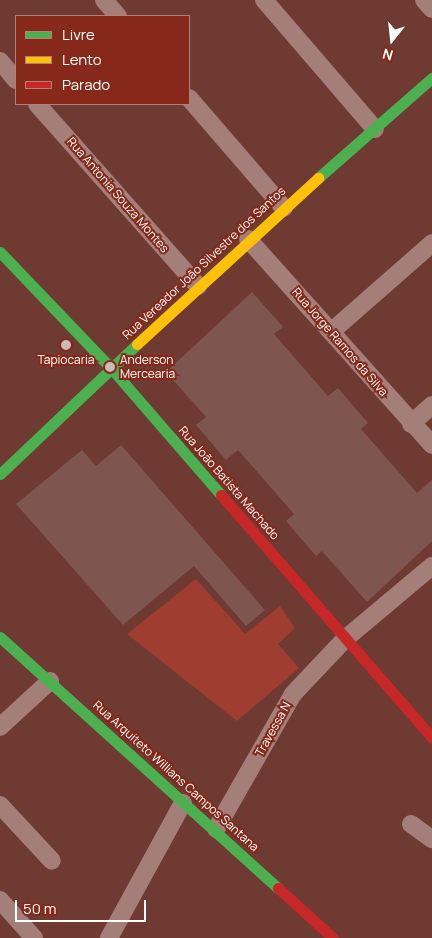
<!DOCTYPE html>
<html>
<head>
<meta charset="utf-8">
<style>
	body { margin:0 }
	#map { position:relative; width:432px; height:938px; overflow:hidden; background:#6e3a32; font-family:Manrope,sans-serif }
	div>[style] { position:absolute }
	.green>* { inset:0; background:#9e3d30 }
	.building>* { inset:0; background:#7f554f }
	.street>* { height:18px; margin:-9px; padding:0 9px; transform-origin:9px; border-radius:9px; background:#a47e79 }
	.fast>* { height:11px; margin:-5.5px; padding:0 5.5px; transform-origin:5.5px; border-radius:5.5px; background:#4caf50 }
	.slow>* { height:11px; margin:-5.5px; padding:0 5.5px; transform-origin:5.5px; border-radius:5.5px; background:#ffc107 }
	.jam>* { height:11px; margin:-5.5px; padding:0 5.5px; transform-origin:5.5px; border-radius:5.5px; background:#c62828 }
	.dots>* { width:14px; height:14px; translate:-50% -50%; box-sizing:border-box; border:2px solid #86291a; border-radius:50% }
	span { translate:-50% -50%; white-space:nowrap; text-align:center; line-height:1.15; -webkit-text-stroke:4px #86291a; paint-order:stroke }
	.street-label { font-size:12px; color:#fff }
	.poi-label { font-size:12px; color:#fff }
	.left { translate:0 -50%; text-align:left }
	.legend { position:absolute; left:15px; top:15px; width:175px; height:90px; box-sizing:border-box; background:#86291a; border:1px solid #b67f76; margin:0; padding:6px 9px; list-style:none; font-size:15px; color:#fff }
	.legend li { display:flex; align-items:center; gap:10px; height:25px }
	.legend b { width:25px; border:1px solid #b67f76 }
	.north { position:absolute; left:367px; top:15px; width:50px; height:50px; -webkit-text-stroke:4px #86291a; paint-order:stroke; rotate:196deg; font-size:14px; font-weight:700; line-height:20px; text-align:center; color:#fff }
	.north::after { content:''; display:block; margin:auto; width:18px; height:22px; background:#fff; clip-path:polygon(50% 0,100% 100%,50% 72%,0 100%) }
	.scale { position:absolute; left:15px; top:900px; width:131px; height:22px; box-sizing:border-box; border:2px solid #fff; border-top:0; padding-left:6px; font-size:15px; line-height:18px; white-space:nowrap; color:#fff; -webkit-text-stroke:4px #86291a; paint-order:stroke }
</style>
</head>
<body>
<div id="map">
	<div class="green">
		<i style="clip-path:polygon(196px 579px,245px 634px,280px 606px,295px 628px,278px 644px,299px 668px,237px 721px,127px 634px)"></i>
	</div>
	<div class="building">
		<i style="clip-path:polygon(252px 292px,283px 327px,274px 334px,328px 396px,338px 388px,368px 423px,361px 429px,417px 493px,432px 480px,432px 541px,367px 602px,322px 551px,316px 556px,286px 521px,294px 514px,238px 450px,226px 460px,196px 425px,206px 417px,166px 372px)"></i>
		<i style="clip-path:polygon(121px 445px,265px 610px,246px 626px,194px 566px,123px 625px,16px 504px,82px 450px,96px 466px)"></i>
	</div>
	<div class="street">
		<i style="left:104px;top:0;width:21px;rotate:49deg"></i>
		<i style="left:264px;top:0;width:170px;rotate:49.3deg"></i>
		<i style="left:424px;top:0;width:12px;rotate:48deg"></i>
		<i style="left:0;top:61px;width:25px;rotate:50deg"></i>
		<i style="left:189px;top:98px;width:145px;rotate:49.2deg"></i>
		<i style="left:37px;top:104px;width:243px;rotate:48.5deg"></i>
		<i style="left:248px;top:239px;width:276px;rotate:48.2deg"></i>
		<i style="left:332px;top:331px;width:133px;rotate:-41.3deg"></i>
		<i style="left:411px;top:424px;width:28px;rotate:-42deg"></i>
		<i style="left:0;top:727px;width:68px;rotate:-42.6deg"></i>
		<i style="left:0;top:805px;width:76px;rotate:47.1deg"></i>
		<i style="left:411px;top:824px;width:26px;rotate:36deg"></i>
		<i style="left:216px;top:829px;width:155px;rotate:-60.3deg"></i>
		<i style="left:293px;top:694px;width:76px;rotate:-46.6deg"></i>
		<i style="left:345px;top:639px;width:114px;rotate:-40deg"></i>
		<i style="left:0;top:900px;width:51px;rotate:48.2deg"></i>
		<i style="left:109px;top:938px;width:154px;rotate:-61.3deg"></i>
	</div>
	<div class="fast">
		<i style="left:318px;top:178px;width:152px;rotate:-41.3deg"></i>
		<i style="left:0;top:252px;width:161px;rotate:46.3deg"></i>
		<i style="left:111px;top:368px;width:168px;rotate:49.1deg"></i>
		<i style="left:0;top:474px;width:189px;rotate:-43.5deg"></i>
		<i style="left:0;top:637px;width:375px;rotate:42.1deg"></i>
	</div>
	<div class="slow">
		<i style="left:137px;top:344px;width:246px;rotate:-42.5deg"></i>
	</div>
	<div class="jam">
		<i style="left:221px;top:495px;width:322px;rotate:49deg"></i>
		<i style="left:278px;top:888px;width:74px;rotate:42.3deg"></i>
	</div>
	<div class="dots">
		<i style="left:66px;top:345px;background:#ccbab7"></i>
		<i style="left:110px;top:367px;background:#ccbab7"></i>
	</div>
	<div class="street-label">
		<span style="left:118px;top:195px;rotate:49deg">Rua Antonia Souza Montes</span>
		<span style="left:204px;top:263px;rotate:-43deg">Rua Vereador João Silvestre dos Santos</span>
		<span style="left:340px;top:342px;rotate:49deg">Rua Jorge Ramos da Silva</span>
		<span style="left:229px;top:483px;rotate:49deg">Rua João Batista Machado</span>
		<span style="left:273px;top:729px;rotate:-61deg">Travessa N</span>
		<span style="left:176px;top:776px;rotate:42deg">Rua Arquiteto Willians Campos Santana</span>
	</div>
	<div class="poi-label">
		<span style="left:66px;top:360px">Tapiocaria</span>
		<span class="left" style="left:120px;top:367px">Anderson<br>Mercearia</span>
	</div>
	<ul class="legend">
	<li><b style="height:6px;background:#4caf50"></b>Livre</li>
	<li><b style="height:6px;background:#ffc107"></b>Lento</li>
	<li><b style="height:6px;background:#c62828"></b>Parado</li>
	</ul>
	<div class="north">N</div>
	<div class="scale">50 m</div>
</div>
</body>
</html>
